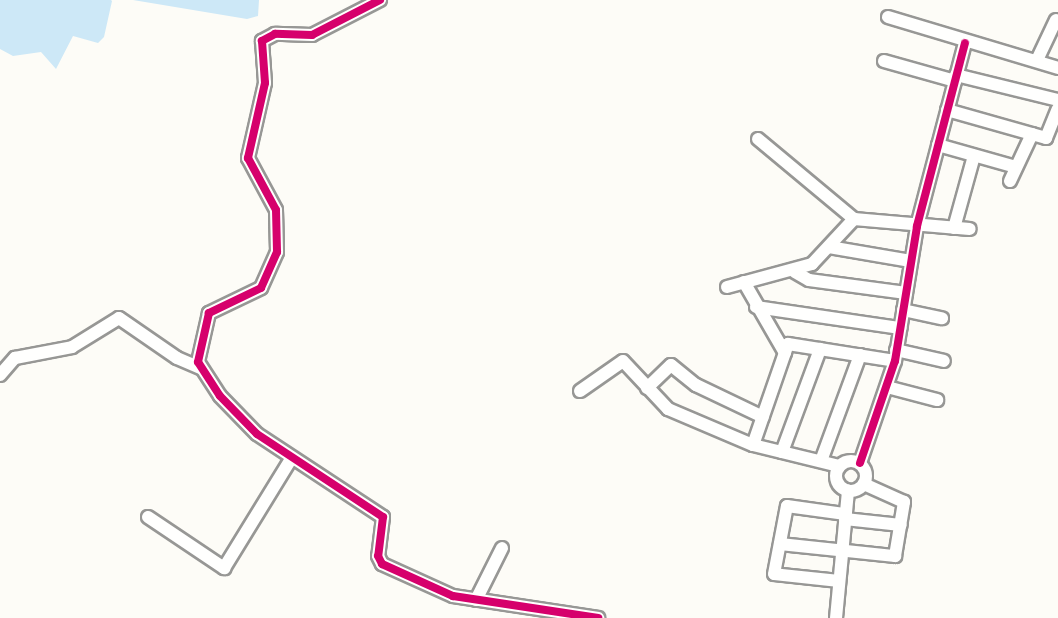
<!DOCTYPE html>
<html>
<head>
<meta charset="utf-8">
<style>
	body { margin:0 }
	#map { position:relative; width:1058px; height:618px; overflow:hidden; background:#fdfcf7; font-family:Bitter,serif }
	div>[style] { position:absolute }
	.water>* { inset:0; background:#cde8f7 }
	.roads { filter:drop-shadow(2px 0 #979795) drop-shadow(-2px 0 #979795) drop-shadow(0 2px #979795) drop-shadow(0 -2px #979795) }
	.minor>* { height:12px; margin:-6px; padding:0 6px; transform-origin:6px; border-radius:6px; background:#fffffe }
	.minor>.ring { margin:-6px; padding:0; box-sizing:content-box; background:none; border:12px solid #fffffe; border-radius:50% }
	.cycleway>* { height:8px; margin:-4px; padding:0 4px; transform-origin:4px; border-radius:4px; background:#d6006c }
	span { translate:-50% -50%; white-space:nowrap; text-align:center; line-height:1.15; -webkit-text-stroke:6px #fff; paint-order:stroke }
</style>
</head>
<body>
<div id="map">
	<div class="water">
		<i style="clip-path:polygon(0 0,111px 0,112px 1px,104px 37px,98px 43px,73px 36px,56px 69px,41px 52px,13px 56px,0 49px)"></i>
		<i style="clip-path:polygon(133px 0,259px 0,258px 16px,247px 19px)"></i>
	</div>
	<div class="roads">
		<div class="minor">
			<i style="left:380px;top:0;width:76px;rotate:152.8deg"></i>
			<i style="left:312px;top:35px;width:37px;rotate:-178deg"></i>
			<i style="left:275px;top:34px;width:15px;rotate:152deg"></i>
			<i style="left:262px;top:41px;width:42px;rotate:85.9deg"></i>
			<i style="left:265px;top:83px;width:77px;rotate:102.8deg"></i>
			<i style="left:248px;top:158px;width:59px;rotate:61.7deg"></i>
			<i style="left:276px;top:210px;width:42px;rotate:88.6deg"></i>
			<i style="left:277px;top:252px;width:39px;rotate:114deg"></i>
			<i style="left:261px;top:288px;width:58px;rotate:154.3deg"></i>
			<i style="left:209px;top:313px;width:50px;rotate:102.7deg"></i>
			<i style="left:198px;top:362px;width:40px;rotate:57.1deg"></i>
			<i style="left:220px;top:396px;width:53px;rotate:45.8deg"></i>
			<i style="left:257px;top:434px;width:151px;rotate:33.4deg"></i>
			<i style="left:383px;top:517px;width:39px;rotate:97deg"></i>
			<i style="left:378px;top:556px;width:9px;rotate:63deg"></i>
			<i style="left:382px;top:564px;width:78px;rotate:24.3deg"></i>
			<i style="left:453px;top:596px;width:147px;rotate:8.6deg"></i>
			<i style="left:888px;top:17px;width:177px;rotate:16.7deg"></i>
			<i style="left:1038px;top:58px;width:42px;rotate:-64.7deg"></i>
			<i style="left:884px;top:61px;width:74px;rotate:15.7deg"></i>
			<i style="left:956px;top:75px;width:105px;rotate:13.8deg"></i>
			<i style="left:947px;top:110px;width:103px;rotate:15.8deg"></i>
			<i style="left:1046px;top:138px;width:31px;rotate:-68deg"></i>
			<i style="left:758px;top:139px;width:125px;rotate:39.8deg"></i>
			<i style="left:854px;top:219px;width:116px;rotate:4.9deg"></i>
			<i style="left:938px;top:145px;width:81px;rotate:15.8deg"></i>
			<i style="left:1010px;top:181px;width:52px;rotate:-64.9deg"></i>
			<i style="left:954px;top:228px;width:75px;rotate:-74.5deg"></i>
			<i style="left:829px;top:247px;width:83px;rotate:9.7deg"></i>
			<i style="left:795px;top:272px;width:16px;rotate:30deg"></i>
			<i style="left:809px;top:280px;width:98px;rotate:7.6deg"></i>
			<i style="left:744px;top:282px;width:82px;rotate:60deg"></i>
			<i style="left:727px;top:287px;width:88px;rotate:-15.1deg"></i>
			<i style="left:812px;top:264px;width:62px;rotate:-47deg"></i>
			<i style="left:756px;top:307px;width:146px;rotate:8.3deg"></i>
			<i style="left:903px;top:310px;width:40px;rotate:12deg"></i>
			<i style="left:896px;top:350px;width:49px;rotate:12.9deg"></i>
			<i style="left:0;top:375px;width:23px;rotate:-49deg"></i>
			<i style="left:15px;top:358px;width:58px;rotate:-10.9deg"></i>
			<i style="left:72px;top:347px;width:55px;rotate:-31.7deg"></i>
			<i style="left:119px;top:318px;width:70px;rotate:34.6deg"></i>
			<i style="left:177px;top:358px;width:26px;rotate:23deg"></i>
			<i style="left:887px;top:387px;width:52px;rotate:14.6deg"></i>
			<i style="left:647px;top:388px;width:33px;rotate:-44deg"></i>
			<i style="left:671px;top:365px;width:32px;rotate:39deg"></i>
			<i style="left:696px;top:385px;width:74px;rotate:25.5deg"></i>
			<i style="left:580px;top:391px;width:52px;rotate:-34.9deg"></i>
			<i style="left:623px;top:361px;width:66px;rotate:46.8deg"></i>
			<i style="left:668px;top:409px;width:92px;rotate:23deg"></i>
			<i style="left:753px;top:445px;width:89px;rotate:13.7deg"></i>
			<i style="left:753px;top:445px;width:107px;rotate:-70.9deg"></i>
			<i style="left:788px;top:344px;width:108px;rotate:9deg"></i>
			<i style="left:782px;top:452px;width:110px;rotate:-69.7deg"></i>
			<i class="ring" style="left:836px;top:461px;width:18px;height:18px"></i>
			<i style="left:821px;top:461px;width:113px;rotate:-69.8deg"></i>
			<i style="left:860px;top:463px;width:108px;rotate:-71.1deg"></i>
			<i style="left:895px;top:361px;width:137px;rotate:-80.7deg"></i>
			<i style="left:917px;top:226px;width:189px;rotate:-75.3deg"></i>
			<i style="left:148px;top:517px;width:92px;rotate:33.9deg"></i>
			<i style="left:224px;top:568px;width:128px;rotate:-58.4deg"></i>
			<i style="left:845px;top:519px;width:56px;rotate:6.1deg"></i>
			<i style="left:780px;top:544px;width:116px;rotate:6deg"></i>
			<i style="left:895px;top:556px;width:55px;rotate:-80.5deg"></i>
			<i style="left:904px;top:502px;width:44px;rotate:-155.8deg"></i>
			<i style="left:839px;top:581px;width:65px;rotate:-173.9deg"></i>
			<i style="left:774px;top:574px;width:69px;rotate:-79.2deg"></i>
			<i style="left:787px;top:506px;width:59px;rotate:7.9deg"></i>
			<i style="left:476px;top:600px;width:58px;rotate:-63.4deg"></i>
			<i style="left:836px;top:618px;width:128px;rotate:-84.6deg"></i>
		</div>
	</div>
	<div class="cycleway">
		<i style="left:380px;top:0;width:76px;rotate:152.8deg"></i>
		<i style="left:312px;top:35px;width:37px;rotate:-178deg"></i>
		<i style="left:275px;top:34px;width:15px;rotate:152deg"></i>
		<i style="left:262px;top:41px;width:42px;rotate:85.9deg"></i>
		<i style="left:265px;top:83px;width:77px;rotate:102.8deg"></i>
		<i style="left:248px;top:158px;width:59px;rotate:61.7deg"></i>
		<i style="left:276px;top:210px;width:42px;rotate:88.6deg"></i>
		<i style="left:277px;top:252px;width:39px;rotate:114deg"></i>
		<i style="left:261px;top:288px;width:58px;rotate:154.3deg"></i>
		<i style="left:209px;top:313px;width:50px;rotate:102.7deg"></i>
		<i style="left:198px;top:362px;width:40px;rotate:57.1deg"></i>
		<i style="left:220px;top:396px;width:53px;rotate:45.8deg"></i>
		<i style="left:257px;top:434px;width:151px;rotate:33.4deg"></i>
		<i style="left:383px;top:517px;width:39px;rotate:97deg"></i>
		<i style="left:378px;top:556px;width:9px;rotate:63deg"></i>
		<i style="left:382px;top:564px;width:78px;rotate:24.3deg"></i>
		<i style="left:453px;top:596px;width:147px;rotate:8.6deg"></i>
		<i style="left:860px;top:463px;width:108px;rotate:-71.1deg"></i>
		<i style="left:895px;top:361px;width:137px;rotate:-80.7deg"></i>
		<i style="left:917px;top:226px;width:189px;rotate:-75.3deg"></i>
	</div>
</div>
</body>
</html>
